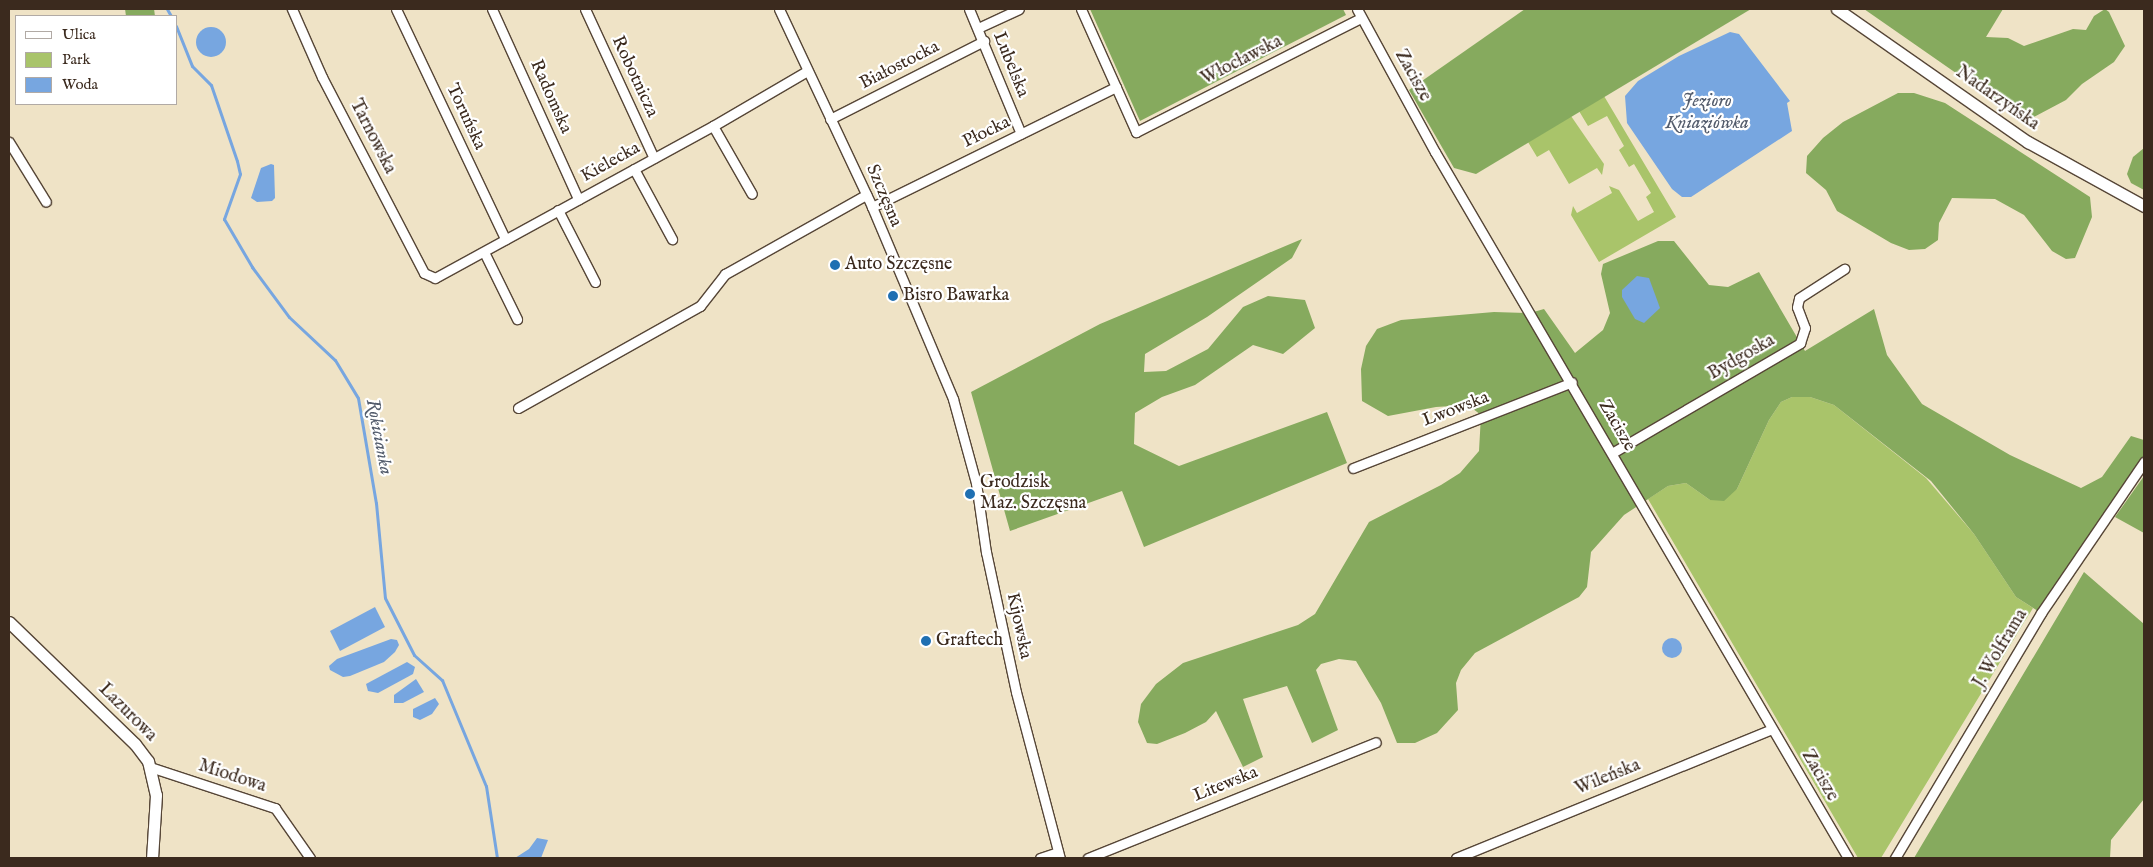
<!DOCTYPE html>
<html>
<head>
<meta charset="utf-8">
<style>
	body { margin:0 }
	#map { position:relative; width:2153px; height:867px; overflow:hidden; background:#efe3c6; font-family:"IM FELL English",serif }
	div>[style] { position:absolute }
	.green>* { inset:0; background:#a9c46a }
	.forest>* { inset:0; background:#86aa5e }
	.water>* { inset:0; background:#77a6e0 }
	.round { border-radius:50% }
	.stream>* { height:3px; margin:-1.5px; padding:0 1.5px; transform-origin:1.5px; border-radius:1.5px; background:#77a6e0 }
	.roads { filter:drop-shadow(1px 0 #564637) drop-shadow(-1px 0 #564637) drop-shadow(0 1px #564637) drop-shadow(0 -1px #564637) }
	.street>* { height:9px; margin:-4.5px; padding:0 4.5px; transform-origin:4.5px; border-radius:4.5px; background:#fff }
	.secondary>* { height:11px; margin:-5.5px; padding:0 5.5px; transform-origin:5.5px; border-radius:5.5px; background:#fff }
	.dots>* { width:14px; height:14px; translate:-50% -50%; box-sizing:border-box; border:2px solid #fff; border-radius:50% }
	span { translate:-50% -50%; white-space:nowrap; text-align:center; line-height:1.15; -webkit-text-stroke:4.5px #fff; paint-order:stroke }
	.street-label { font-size:18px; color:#3b2a1e }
	.poi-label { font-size:18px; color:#3b2a1e }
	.left { translate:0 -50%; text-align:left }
	.water-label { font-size:19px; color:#535c6c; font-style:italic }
	.frame { position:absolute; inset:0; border:10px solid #3b2a1e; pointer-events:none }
	.legend { position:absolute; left:15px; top:15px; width:162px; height:90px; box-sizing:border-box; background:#fff; border:1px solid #b1aaa5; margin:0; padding:6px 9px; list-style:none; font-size:15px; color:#3b2a1e }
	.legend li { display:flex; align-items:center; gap:10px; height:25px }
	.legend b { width:25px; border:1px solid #b1aaa5 }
</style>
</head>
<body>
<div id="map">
	<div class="green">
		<i style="clip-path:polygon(1604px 96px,1676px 217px,1599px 262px,1571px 215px,1573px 206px,1577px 213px,1612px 193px,1609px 186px,1619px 190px,1638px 221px,1654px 212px,1646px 197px,1651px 193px,1634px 164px,1629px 167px,1619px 150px,1624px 146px,1607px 116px,1588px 126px,1579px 111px)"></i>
		<i style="clip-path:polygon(1571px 116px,1604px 164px,1602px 175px,1597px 168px,1569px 184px,1549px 150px,1537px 157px,1528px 142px)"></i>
		<i style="clip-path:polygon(1792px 397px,1810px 397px,1834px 405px,1926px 478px,1974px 534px,2016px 597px,2033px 608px,1881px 858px,1858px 858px,1648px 499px,1668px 486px,1686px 483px,1710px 500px,1737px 489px,1769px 420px,1781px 402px)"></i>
	</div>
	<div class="forest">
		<i style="clip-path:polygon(125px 9px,154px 9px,155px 16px,126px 16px)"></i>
		<i style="clip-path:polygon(1090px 9px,1343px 9px,1346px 15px,1140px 121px)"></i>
		<i style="clip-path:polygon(1525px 9px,1751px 9px,1476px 174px,1454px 168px,1409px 90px)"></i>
		<i style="clip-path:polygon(1864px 9px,2003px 9px,1986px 37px,2008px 38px,2024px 46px,2073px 29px,2086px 30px,2094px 16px,2105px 9px,2109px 12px,2125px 46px,2114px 62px,2082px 84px,2066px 100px,2032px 118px,2022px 119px)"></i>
		<i style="clip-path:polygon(1898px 93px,1914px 93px,1945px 103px,2090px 197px,2092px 217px,2075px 258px,2066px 259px,2052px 251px,2024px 215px,1995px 199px,1952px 198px,1939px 223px,1938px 240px,1925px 249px,1909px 250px,1891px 243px,1837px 211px,1826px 190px,1806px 173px,1807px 156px,1823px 138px,1843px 122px)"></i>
		<i style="clip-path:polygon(2144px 148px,2144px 190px,2131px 183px,2127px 174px,2133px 157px)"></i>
		<i style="clip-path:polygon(1302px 239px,1292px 258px,1207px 317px,1145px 354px,1144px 372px,1166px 371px,1208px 349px,1243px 307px,1268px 296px,1305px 300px,1315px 328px,1283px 354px,1253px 345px,1195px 385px,1162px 397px,1135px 413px,1134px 444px,1179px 466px,1327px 412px,1347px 463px,1144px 547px,1122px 491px,1010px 531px,971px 392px,1100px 324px)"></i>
		<i style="clip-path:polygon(1658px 241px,1674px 241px,1709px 285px,1728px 287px,1759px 272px,1805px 351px,1874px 309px,1887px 355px,1922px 404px,2010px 455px,2081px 488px,2102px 477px,2131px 436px,2144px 440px,2144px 462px,2041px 613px,2016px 597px,1974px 534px,1931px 481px,1834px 405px,1810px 397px,1792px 397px,1781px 402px,1769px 420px,1737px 489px,1724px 501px,1710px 500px,1686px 483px,1668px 486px,1624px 515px,1591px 552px,1587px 587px,1579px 597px,1475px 653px,1461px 670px,1456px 683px,1458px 710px,1437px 733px,1415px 743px,1397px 743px,1381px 703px,1356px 661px,1339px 659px,1321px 664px,1316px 670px,1338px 730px,1312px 743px,1287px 686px,1243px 699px,1263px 757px,1243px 767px,1216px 711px,1206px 722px,1185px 733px,1157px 744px,1147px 743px,1138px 722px,1141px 704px,1156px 684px,1183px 663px,1298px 625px,1315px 614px,1369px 522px,1441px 485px,1460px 473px,1479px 451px,1481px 415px,1468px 405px,1436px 407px,1388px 416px,1362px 401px,1361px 369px,1366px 346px,1377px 329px,1401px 320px,1494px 312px,1530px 313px,1544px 309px,1575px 353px,1603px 330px,1610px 313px,1601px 274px,1603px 264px)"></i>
		<i style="clip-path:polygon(2144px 476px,2144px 533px,2115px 517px)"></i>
		<i style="clip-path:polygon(2084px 572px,2144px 624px,2144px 799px,2111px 840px,2110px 858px,1914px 858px)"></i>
	</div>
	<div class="water">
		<i class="round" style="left:196px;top:27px;width:30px;height:30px"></i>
		<i style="clip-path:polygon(1730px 32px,1739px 34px,1790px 101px,1787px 103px,1792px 131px,1691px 197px,1682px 197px,1672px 189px,1627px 123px,1625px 96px,1638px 81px,1679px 56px)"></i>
		<i style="clip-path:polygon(271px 164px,274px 165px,275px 198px,272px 201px,257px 202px,251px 198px,261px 168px)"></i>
		<i style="clip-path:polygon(1637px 276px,1649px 278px,1660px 308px,1644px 323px,1635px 319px,1622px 297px,1622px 290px)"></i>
		<i style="clip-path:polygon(375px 607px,385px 627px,340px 651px,330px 631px)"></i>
		<i class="round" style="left:1662px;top:638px;width:20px;height:20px"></i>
		<i style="clip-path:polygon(391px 639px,397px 640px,399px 645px,395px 652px,384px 662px,350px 676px,343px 677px,330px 670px,329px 666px,337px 659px)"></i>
		<i style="clip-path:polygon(407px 662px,415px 667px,413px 674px,378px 693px,368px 691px,366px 684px)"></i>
		<i style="clip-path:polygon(416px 679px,424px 692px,403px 703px,394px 703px,394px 695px)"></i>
		<i style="clip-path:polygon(435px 698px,439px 704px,432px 714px,420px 720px,413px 717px,413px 709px)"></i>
		<i style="clip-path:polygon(537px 838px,548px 840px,541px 858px,515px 858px,529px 849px)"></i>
	</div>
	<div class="stream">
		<i style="left:167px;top:9px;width:8px;rotate:60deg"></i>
		<i style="left:176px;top:26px;width:43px;rotate:68.2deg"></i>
		<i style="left:192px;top:66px;width:27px;rotate:45deg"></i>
		<i style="left:211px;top:85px;width:80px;rotate:71.1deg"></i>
		<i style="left:237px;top:161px;width:13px;rotate:77deg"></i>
		<i style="left:240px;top:174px;width:48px;rotate:109.6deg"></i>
		<i style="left:224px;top:219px;width:56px;rotate:59.7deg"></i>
		<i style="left:252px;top:267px;width:62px;rotate:53.5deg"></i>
		<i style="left:289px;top:317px;width:63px;rotate:43.1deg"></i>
		<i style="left:335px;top:360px;width:44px;rotate:58.8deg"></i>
		<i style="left:358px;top:398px;width:107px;rotate:80.3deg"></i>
		<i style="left:376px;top:503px;width:95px;rotate:84.6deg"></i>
		<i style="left:385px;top:598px;width:64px;rotate:63deg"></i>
		<i style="left:414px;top:655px;width:38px;rotate:42deg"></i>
		<i style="left:442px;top:680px;width:115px;rotate:67.5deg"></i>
		<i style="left:486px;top:786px;width:73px;rotate:81.3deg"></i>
	</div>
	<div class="roads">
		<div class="street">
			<i style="left:292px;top:9px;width:74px;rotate:66.2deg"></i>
			<i style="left:322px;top:77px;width:221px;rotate:62.5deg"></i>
			<i style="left:424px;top:273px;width:12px;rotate:24deg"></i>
			<i style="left:435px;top:278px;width:317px;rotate:-28.7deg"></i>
			<i style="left:713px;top:126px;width:109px;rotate:-30.3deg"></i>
			<i style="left:396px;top:9px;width:255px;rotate:64.6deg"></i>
			<i style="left:492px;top:9px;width:209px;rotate:65.6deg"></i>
			<i style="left:585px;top:9px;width:164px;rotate:65.2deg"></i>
			<i style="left:779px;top:9px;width:219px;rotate:64.8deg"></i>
			<i style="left:872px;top:207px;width:208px;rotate:67.1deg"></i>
			<i style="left:953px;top:399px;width:87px;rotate:74.7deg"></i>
			<i style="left:976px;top:483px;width:70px;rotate:81.8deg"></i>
			<i style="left:986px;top:552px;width:143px;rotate:77.9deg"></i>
			<i style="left:1016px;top:692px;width:172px;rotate:75.2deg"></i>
			<i style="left:969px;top:9px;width:135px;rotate:67.4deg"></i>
			<i style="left:1081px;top:9px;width:135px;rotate:65.9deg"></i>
			<i style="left:1136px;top:132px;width:252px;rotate:-26.9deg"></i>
			<i style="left:1357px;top:9px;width:163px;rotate:61.4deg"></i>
			<i style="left:1435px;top:152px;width:818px;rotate:59.67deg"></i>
			<i style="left:978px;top:28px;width:45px;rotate:-24.9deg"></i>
			<i style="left:830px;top:119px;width:173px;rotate:-26.9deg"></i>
			<i style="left:713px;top:126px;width:78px;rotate:60.2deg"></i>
			<i style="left:9px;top:142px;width:70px;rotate:58.3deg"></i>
			<i style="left:634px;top:169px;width:80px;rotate:61.5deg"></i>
			<i style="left:872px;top:207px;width:272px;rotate:-26.2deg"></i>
			<i style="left:558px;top:210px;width:81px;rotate:62.8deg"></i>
			<i style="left:484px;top:252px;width:75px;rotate:63.8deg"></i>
			<i style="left:518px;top:408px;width:209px;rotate:-29.3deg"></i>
			<i style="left:700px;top:306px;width:41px;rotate:-52deg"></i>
			<i style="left:725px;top:274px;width:162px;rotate:-29.3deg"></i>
			<i style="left:1612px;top:453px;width:218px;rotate:-30.3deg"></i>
			<i style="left:1800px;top:343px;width:16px;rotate:-72deg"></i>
			<i style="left:1805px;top:328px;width:22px;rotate:-111deg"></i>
			<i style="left:1797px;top:307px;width:9px;rotate:-77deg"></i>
			<i style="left:1799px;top:298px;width:54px;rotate:-32.8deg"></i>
			<i style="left:1353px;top:468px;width:235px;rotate:-21.4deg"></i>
			<i style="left:150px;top:767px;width:132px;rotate:18.2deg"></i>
			<i style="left:275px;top:808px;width:61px;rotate:55deg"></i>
			<i style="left:1040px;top:858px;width:19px;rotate:-18deg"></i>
			<i style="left:1088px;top:858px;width:310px;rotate:-21.9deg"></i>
			<i style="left:1456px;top:858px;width:341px;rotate:-22.2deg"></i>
			<i style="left:1895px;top:858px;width:285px;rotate:-59.2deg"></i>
			<i style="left:2041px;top:613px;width:183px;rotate:-55.7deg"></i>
		</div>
		<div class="secondary">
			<i style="left:1837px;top:9px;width:233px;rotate:34.9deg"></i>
			<i style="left:2028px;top:142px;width:132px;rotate:28.9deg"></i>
			<i style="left:9px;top:622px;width:175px;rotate:44.1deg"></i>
			<i style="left:135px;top:744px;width:21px;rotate:53deg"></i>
			<i style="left:148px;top:761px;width:35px;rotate:77deg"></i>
			<i style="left:156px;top:795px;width:63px;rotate:93.6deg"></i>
		</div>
	</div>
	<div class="dots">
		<i style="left:835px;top:265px;background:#1f6fb2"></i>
		<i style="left:893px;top:296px;background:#1f6fb2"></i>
		<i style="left:970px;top:494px;background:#1f6fb2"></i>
		<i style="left:926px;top:641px;background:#1f6fb2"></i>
	</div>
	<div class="street-label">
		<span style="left:1242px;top:61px;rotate:-27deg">Włocławska</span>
		<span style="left:1010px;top:65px;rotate:68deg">Lubelska</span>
		<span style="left:900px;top:66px;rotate:-27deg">Białostocka</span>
		<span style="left:1412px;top:76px;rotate:61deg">Zacisze</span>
		<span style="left:634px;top:77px;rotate:65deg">Robotnicza</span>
		<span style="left:550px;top:97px;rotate:66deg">Radomska</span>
		<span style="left:1997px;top:99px;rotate:35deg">Nadarzyńska</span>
		<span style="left:465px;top:117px;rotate:65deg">Toruńska</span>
		<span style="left:987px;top:133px;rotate:-26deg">Płocka</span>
		<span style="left:372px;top:137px;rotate:63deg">Tarnowska</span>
		<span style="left:611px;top:163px;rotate:-29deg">Kielecka</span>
		<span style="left:883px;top:196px;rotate:67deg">Szczęsna</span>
		<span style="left:1742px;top:358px;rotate:-30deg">Bydgoska</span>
		<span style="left:1456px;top:410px;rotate:-21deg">Lwowska</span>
		<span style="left:1616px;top:426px;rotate:60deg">Zacisze</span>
		<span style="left:1018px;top:626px;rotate:78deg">Kijowska</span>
		<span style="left:2001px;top:649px;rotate:-59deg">J. Wolframa</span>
		<span style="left:127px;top:713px;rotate:45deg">Lazurowa</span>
		<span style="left:1819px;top:776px;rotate:60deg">Zacisze</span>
		<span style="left:232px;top:777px;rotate:18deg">Miodowa</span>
		<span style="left:1608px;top:778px;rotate:-22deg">Wileńska</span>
		<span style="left:1226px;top:785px;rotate:-22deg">Litewska</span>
	</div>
	<div class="poi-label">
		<span class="left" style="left:845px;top:265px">Auto Szczęsne</span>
		<span class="left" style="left:903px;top:296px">Bisro Bawarka</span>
		<span class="left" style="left:980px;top:494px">Grodzisk<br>Maz. Szczęsna</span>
		<span class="left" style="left:936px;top:641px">Graftech</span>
	</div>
	<div class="water-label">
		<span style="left:1707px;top:113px">Jezioro<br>Kniaziówka</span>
		<span style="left:378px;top:437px;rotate:79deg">Rokicianka</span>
	</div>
	<div class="frame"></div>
	<ul class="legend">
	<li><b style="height:6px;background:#fff"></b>Ulica</li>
	<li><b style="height:14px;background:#a9c46a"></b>Park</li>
	<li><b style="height:14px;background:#77a6e0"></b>Woda</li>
	</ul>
</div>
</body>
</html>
